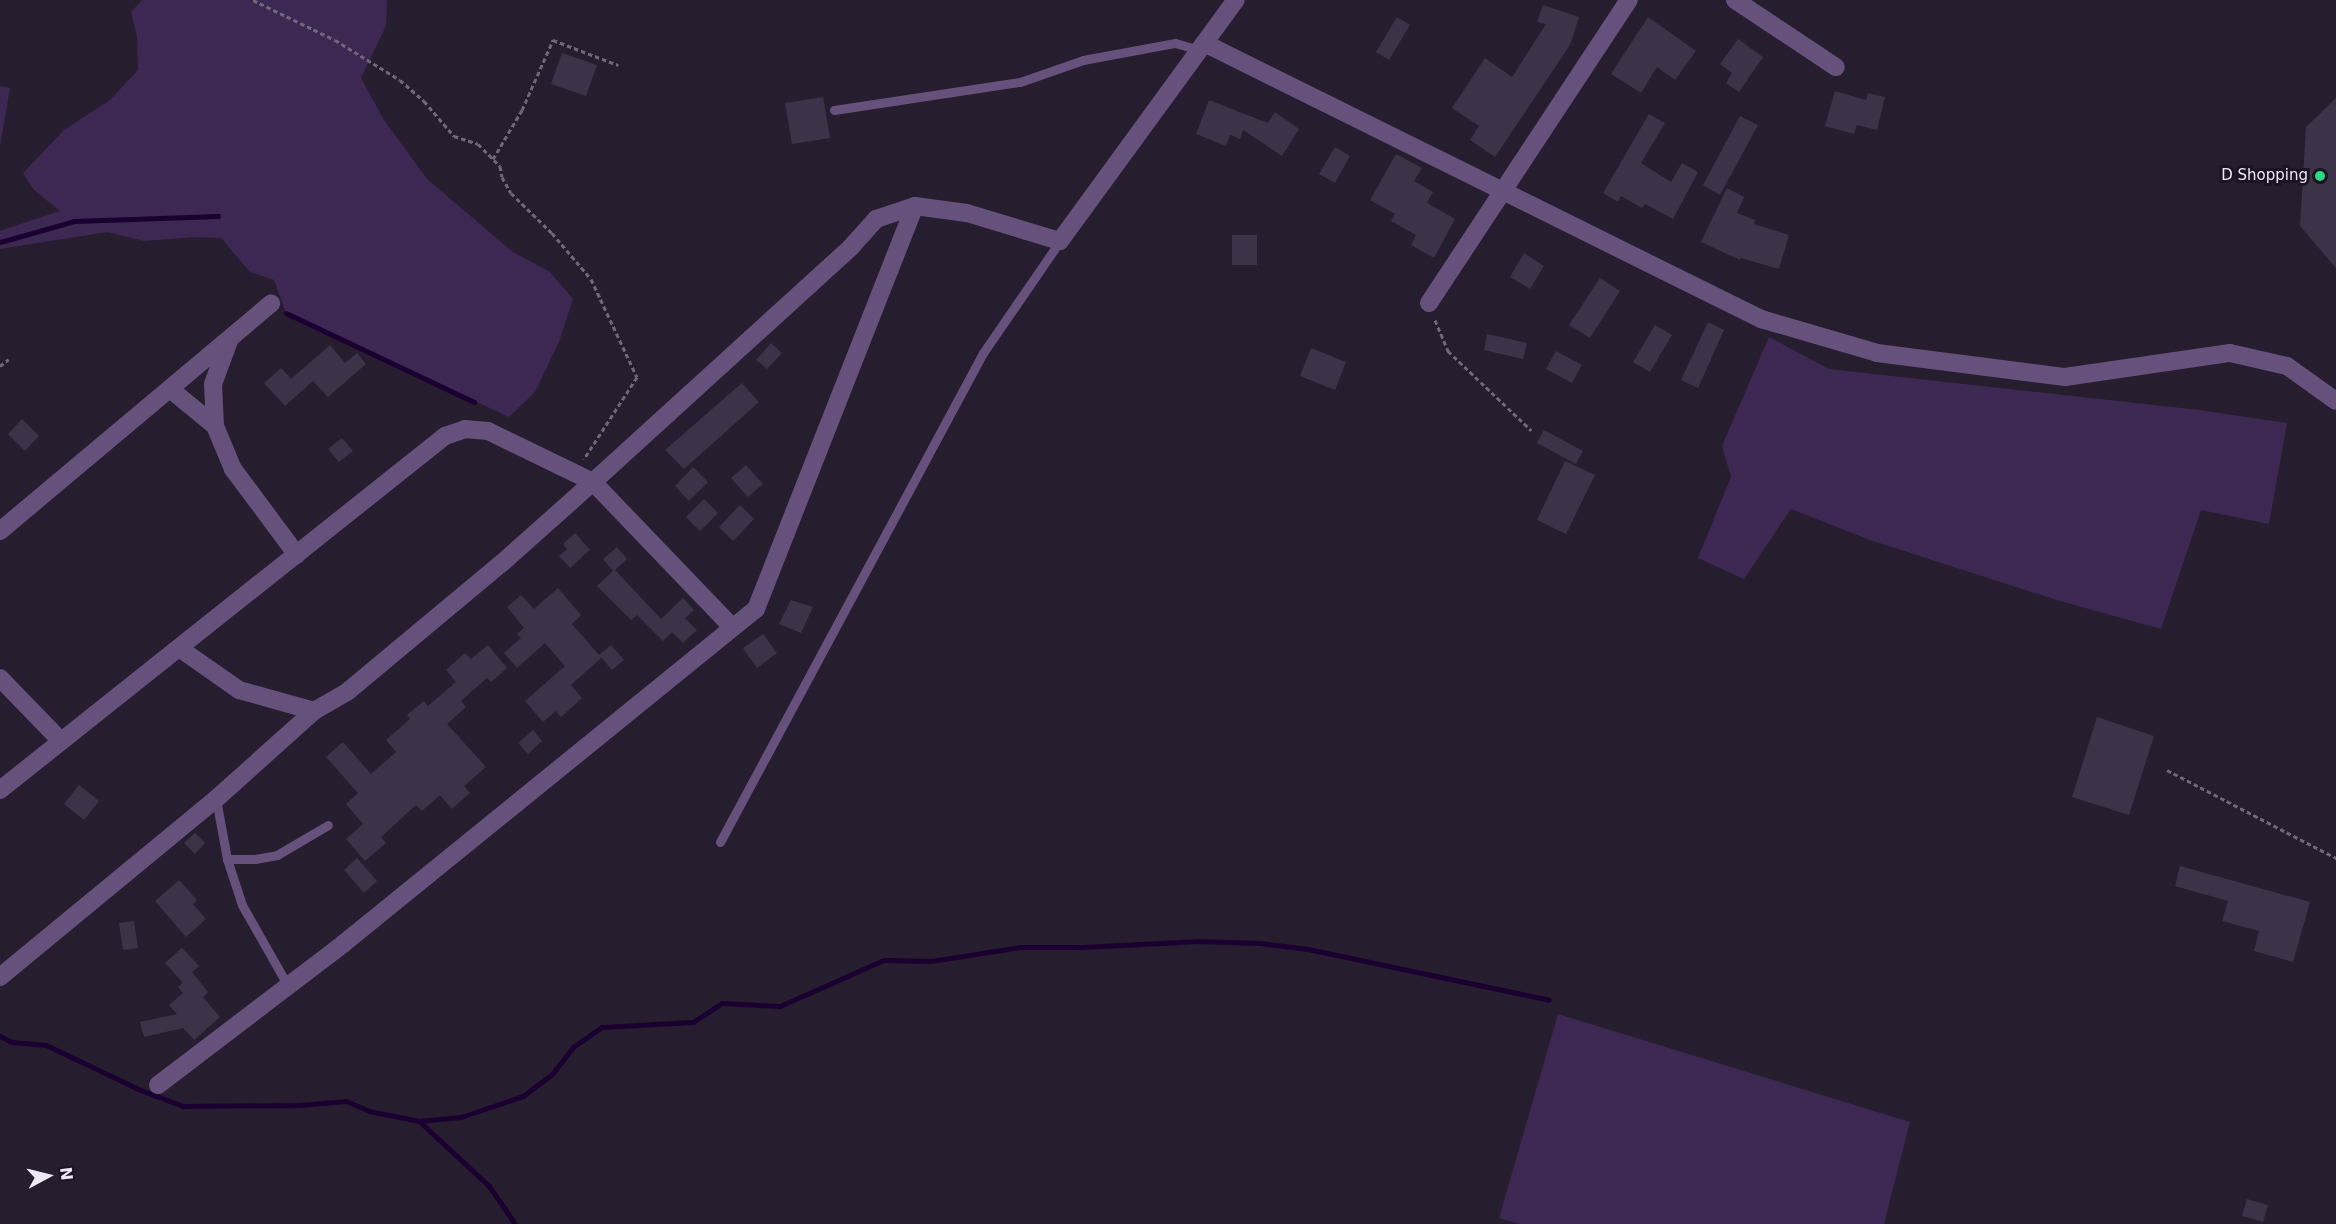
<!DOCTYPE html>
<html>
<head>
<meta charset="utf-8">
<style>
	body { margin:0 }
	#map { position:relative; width:2336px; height:1224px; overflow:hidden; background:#261d2f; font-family:"DejaVu Sans",sans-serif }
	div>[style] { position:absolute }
	.green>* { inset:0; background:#3d2853 }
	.stream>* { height:5px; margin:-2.5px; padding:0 2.5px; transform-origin:2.5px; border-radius:2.5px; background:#1a0030 }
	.building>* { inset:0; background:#3d3348 }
	.path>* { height:3px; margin-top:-1.5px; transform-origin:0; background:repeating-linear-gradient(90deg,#6f6878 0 4.5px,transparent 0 7.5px) }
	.lane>* { height:9px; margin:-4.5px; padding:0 4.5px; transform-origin:4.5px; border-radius:4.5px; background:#65517b }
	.street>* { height:18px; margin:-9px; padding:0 9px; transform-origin:9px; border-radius:9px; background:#65517b }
	.dots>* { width:16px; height:16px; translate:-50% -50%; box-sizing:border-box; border:3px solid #1c1325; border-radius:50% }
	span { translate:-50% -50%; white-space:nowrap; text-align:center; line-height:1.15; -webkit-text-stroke:6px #1c1325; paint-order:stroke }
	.poi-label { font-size:15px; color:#eee9f6 }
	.right { translate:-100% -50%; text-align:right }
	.north { position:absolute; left:18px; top:1146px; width:60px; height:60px; -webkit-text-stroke:4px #1c1325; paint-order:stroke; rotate:83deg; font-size:16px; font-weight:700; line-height:24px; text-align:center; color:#eee9f6 }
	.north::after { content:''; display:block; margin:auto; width:21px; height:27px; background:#eee9f6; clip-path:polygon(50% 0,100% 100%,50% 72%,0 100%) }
</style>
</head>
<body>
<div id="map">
	<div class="green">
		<i style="clip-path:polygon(142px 0,387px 0,386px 26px,361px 78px,384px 120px,427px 179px,513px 252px,550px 272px,573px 299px,559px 342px,535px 392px,509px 417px,286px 313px,274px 280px,250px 272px,221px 238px,195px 237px,144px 241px,107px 232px,0 249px,0 231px,60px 211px,34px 190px,23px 173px,64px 130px,110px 100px,138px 70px,137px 36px,131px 12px)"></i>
		<i style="clip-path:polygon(0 86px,10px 88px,0 146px)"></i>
		<i style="clip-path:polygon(1769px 337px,1829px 369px,2199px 410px,2287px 423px,2269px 524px,2201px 510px,2161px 629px,2060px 601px,1870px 540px,1791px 509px,1744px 579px,1698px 558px,1731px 477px,1722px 446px)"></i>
		<i style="clip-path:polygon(1558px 1014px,1910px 1122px,1884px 1224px,1520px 1224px,1499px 1218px)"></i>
	</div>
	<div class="stream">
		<i style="left:0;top:242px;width:77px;rotate:-15.8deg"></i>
		<i style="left:74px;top:221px;width:144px;rotate:-2deg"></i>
		<i style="left:286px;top:313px;width:208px;rotate:25.3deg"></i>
		<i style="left:0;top:1036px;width:13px;rotate:27deg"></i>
		<i style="left:12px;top:1042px;width:34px;rotate:5deg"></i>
		<i style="left:46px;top:1045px;width:107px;rotate:25.4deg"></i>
		<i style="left:143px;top:1091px;width:43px;rotate:20.6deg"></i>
		<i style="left:183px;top:1106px;width:117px;rotate:-0.5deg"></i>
		<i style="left:300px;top:1105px;width:46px;rotate:-5deg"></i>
		<i style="left:346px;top:1101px;width:25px;rotate:23deg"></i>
		<i style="left:369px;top:1111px;width:51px;rotate:11.3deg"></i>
		<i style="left:419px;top:1121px;width:42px;rotate:-5.4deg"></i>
		<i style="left:461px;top:1117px;width:65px;rotate:-18.7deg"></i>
		<i style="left:523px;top:1096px;width:36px;rotate:-37deg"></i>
		<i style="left:552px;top:1074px;width:34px;rotate:-52deg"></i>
		<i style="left:573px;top:1047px;width:35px;rotate:-35deg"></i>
		<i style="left:602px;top:1027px;width:91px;rotate:-3.1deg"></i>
		<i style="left:693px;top:1022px;width:35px;rotate:-33deg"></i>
		<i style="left:722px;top:1003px;width:58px;rotate:3deg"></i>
		<i style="left:780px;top:1006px;width:114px;rotate:-23.9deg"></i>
		<i style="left:884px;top:960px;width:47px;rotate:1.2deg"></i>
		<i style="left:931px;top:961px;width:90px;rotate:-8.9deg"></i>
		<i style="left:1020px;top:947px;width:63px"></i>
		<i style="left:1083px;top:947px;width:115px;rotate:-3deg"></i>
		<i style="left:1198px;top:941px;width:62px;rotate:1.8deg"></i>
		<i style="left:1260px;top:943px;width:48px;rotate:7.1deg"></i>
		<i style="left:1308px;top:949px;width:246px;rotate:11.9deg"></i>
		<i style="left:419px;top:1121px;width:96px;rotate:42.9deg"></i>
		<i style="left:489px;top:1186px;width:46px;rotate:55.6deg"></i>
	</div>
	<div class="building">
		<i style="clip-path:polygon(1543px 5px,1579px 17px,1570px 45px,1495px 157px,1470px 140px,1479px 126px,1452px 108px,1485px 58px,1512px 77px,1546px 24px,1537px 22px)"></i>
		<i style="clip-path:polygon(1397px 17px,1410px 25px,1389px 60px,1376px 52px)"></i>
		<i style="clip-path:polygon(1648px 17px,1696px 51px,1675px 80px,1657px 67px,1641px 93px,1611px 74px)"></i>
		<i style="clip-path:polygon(1738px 39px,1763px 57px,1739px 92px,1726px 83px,1732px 73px,1720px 64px)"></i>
		<i style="clip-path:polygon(562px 53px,597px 65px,586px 96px,551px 84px)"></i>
		<i style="clip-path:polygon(1835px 91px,1866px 100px,1868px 93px,1885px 97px,1877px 130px,1857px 125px,1854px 134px,1825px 126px)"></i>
		<i style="clip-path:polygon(823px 97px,830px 138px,792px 144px,785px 103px)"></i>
		<i style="clip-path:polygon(2336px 98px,2336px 268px,2300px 226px,2306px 127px)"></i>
		<i style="clip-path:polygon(1209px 100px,1268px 123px,1275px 112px,1299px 129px,1282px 156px,1243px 130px,1240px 139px,1230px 135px,1226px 146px,1196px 134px)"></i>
		<i style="clip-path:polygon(1649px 114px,1665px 123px,1641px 163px,1671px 182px,1682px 163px,1698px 172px,1673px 219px,1645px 204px,1642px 208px,1621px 196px,1618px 202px,1603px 193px)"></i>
		<i style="clip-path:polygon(1740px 116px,1758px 125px,1720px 195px,1703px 185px)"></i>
		<i style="clip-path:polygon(1335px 147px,1350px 156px,1335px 183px,1319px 174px)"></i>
		<i style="clip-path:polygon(1396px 154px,1422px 168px,1414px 181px,1433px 192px,1427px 203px,1455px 219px,1434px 258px,1411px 245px,1416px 235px,1391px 221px,1395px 214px,1370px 200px)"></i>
		<i style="clip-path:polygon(1727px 188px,1744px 197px,1737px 213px,1755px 220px,1754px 224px,1789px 235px,1779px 269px,1741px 258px,1740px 260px,1701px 242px)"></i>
		<i style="clip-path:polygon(1232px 235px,1257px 235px,1257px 265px,1232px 265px)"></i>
		<i style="clip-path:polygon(1524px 253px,1544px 266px,1530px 289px,1510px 277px)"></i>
		<i style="clip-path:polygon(1600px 278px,1620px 291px,1590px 338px,1569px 325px)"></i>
		<i style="clip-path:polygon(1708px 322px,1724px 330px,1698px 388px,1681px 380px)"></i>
		<i style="clip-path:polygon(1655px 325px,1672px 335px,1650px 372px,1633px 362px)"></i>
		<i style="clip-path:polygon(1487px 334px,1527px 343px,1523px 359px,1484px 350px)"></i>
		<i style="clip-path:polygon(771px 343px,782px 353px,767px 369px,756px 360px)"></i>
		<i style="clip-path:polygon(330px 345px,345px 363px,357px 353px,366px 364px,328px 397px,313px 381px,285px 406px,264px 383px,281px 368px,291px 379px)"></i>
		<i style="clip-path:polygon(1311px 348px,1346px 362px,1335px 390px,1300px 376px)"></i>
		<i style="clip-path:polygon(1556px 351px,1582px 365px,1572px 383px,1546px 369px)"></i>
		<i style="clip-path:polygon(742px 383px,759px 402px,684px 469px,665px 450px)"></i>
		<i style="clip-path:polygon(22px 419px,39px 436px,25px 451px,8px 434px)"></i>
		<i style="clip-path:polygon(1544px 430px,1583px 451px,1576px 464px,1537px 443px)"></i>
		<i style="clip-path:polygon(342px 438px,353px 451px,339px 462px,328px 449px)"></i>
		<i style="clip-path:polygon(1565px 461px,1595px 475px,1566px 534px,1537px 520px)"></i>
		<i style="clip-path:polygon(746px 465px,763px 484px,748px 497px,731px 478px)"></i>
		<i style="clip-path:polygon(693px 467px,708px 482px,689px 501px,675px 486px)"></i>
		<i style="clip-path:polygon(704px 499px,718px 513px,700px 531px,686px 517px)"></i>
		<i style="clip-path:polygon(740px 505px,754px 519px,733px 541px,719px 527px)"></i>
		<i style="clip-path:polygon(575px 533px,590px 550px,570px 568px,559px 556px,567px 549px,563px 544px)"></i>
		<i style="clip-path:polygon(617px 547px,627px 559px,615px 570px,661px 619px,683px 598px,694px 610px,685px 618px,697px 630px,683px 643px,672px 632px,663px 641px,637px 615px,631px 620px,597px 586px,613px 571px,603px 559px)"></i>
		<i style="clip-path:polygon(558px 588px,581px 615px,572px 624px,599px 655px,611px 645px,624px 660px,612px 670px,600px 656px,601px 658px,571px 685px,582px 698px,561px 717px,556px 711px,543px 722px,525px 701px,565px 666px,545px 643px,517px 668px,504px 653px,521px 638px,517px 634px,524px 628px,507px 607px,521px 595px,534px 609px)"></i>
		<i style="clip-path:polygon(791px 600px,813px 607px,801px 633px,779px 624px)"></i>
		<i style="clip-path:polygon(763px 634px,777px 653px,757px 668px,743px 648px)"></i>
		<i style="clip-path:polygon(488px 645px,507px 668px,491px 682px,487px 678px,461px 701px,466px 707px,447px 724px,486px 767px,464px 786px,470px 793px,452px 809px,440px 795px,422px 811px,416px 805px,381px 837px,386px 843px,365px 861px,346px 839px,363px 824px,346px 804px,358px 793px,326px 757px,343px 742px,371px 774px,396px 752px,386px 740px,410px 719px,407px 715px,424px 701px,428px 706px,456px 682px,446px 670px,465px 653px,471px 659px)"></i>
		<i style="clip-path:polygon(2097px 717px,2154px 736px,2129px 815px,2072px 797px)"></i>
		<i style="clip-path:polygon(533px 730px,542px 741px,528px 754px,518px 743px)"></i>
		<i style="clip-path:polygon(79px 785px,99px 801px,84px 820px,64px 804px)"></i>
		<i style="clip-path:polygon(195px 833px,205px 843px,195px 854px,184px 843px)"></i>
		<i style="clip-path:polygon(357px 858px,377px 881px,364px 893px,344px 870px)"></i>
		<i style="clip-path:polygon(2180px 866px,2310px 902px,2293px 962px,2254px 951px,2259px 931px,2222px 921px,2228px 901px,2175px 886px)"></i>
		<i style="clip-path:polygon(179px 880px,197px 900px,193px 904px,206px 919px,186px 937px,155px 901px)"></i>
		<i style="clip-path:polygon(134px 921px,138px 948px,123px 950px,119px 923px)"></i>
		<i style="clip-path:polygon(182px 948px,199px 966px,192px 972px,208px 992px,203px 997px,220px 1017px,194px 1040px,183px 1028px,144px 1037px,140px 1022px,177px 1014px,169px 1005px,183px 993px,178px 987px,183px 983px,165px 963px)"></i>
		<i style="clip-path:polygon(2247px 1199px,2268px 1205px,2263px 1222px,2242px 1216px)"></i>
	</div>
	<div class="path">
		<i style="left:253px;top:0;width:91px;rotate:26deg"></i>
		<i style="left:335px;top:40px;width:76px;rotate:31.6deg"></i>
		<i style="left:400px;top:80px;width:32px;rotate:41deg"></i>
		<i style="left:424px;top:101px;width:46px;rotate:49.4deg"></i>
		<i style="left:454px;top:136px;width:25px;rotate:18deg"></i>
		<i style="left:478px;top:144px;width:31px;rotate:45deg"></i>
		<i style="left:500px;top:166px;width:11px;rotate:80deg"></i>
		<i style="left:502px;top:177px;width:18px;rotate:61deg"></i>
		<i style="left:511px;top:193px;width:57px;rotate:44.3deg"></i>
		<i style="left:552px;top:233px;width:60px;rotate:49.7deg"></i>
		<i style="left:591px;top:279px;width:108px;rotate:64.9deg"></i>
		<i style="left:637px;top:377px;width:98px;rotate:122.9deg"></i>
		<i style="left:493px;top:159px;width:57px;rotate:-59.4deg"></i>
		<i style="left:522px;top:110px;width:77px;rotate:-66.1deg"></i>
		<i style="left:553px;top:40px;width:70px;rotate:21deg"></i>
		<i style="left:1435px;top:320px;width:34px;rotate:67deg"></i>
		<i style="left:1448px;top:351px;width:115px;rotate:43.6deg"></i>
		<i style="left:0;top:366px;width:11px;rotate:-38deg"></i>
		<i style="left:2167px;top:770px;width:191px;rotate:27.5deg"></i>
	</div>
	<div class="lane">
		<i style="left:834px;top:110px;width:188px;rotate:-8.6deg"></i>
		<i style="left:1020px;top:82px;width:67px;rotate:-19.2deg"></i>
		<i style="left:1083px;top:60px;width:94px;rotate:-10.5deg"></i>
		<i style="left:1175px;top:43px;width:25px;rotate:16deg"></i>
		<i style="left:216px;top:799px;width:61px;rotate:79.6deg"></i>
		<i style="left:227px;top:859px;width:48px;rotate:71.9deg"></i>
		<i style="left:242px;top:905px;width:93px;rotate:60.4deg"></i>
		<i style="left:720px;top:842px;width:555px;rotate:-61.73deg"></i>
		<i style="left:983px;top:353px;width:136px;rotate:-55.5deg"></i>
		<i style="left:227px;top:859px;width:28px"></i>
		<i style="left:255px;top:859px;width:22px;rotate:-10deg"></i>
		<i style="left:277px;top:855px;width:59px;rotate:-30.5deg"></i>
	</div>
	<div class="street">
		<i style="left:1735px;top:0;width:121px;rotate:33.6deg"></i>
		<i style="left:1204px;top:43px;width:622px;rotate:26.36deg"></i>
		<i style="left:1761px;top:319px;width:121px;rotate:16.3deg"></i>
		<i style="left:1877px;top:353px;width:190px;rotate:7.3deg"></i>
		<i style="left:2065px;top:377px;width:167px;rotate:-8.3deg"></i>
		<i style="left:2230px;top:353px;width:58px;rotate:12.8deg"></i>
		<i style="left:2287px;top:366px;width:60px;rotate:35.5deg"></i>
		<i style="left:1429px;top:303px;width:363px;rotate:-56.6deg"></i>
		<i style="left:170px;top:389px;width:58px;rotate:39.4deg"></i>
		<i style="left:215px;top:426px;width:47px;rotate:67.3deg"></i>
		<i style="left:233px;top:469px;width:107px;rotate:53.3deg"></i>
		<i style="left:215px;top:426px;width:42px;rotate:-92.7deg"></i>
		<i style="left:213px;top:384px;width:46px;rotate:-69.6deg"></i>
		<i style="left:0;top:531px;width:354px;rotate:-40deg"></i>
		<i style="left:179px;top:648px;width:73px;rotate:35deg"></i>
		<i style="left:239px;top:690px;width:78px;rotate:15.6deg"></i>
		<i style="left:314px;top:711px;width:38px;rotate:-30deg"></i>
		<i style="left:347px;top:692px;width:202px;rotate:-39.8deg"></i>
		<i style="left:502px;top:563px;width:122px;rotate:-41.7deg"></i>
		<i style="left:593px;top:482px;width:201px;rotate:46.2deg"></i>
		<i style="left:0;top:678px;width:88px;rotate:45.9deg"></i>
		<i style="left:0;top:790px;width:569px;rotate:-38.5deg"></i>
		<i style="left:445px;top:436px;width:21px;rotate:-19deg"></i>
		<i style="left:465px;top:429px;width:23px;rotate:5deg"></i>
		<i style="left:488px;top:431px;width:117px;rotate:25.9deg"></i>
		<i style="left:593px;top:482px;width:349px;rotate:-42.3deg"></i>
		<i style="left:851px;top:247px;width:38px;rotate:-48deg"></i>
		<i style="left:876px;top:219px;width:41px;rotate:-18.4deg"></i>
		<i style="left:915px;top:206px;width:52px;rotate:7.7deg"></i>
		<i style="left:967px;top:213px;width:97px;rotate:16.8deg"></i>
		<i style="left:1060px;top:241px;width:298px;rotate:-53.9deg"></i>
		<i style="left:0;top:977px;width:280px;rotate:-39.5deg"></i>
		<i style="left:216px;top:799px;width:132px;rotate:-41.9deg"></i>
		<i style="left:158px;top:1085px;width:233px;rotate:-37.3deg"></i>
		<i style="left:343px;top:944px;width:532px;rotate:-39.05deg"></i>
		<i style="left:756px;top:609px;width:433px;rotate:-68.5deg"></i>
	</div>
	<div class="dots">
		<i style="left:2320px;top:176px;background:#2bd884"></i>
	</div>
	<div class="poi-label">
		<span class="right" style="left:2308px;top:176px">D Shopping</span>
	</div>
	<div class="north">N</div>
</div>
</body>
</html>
